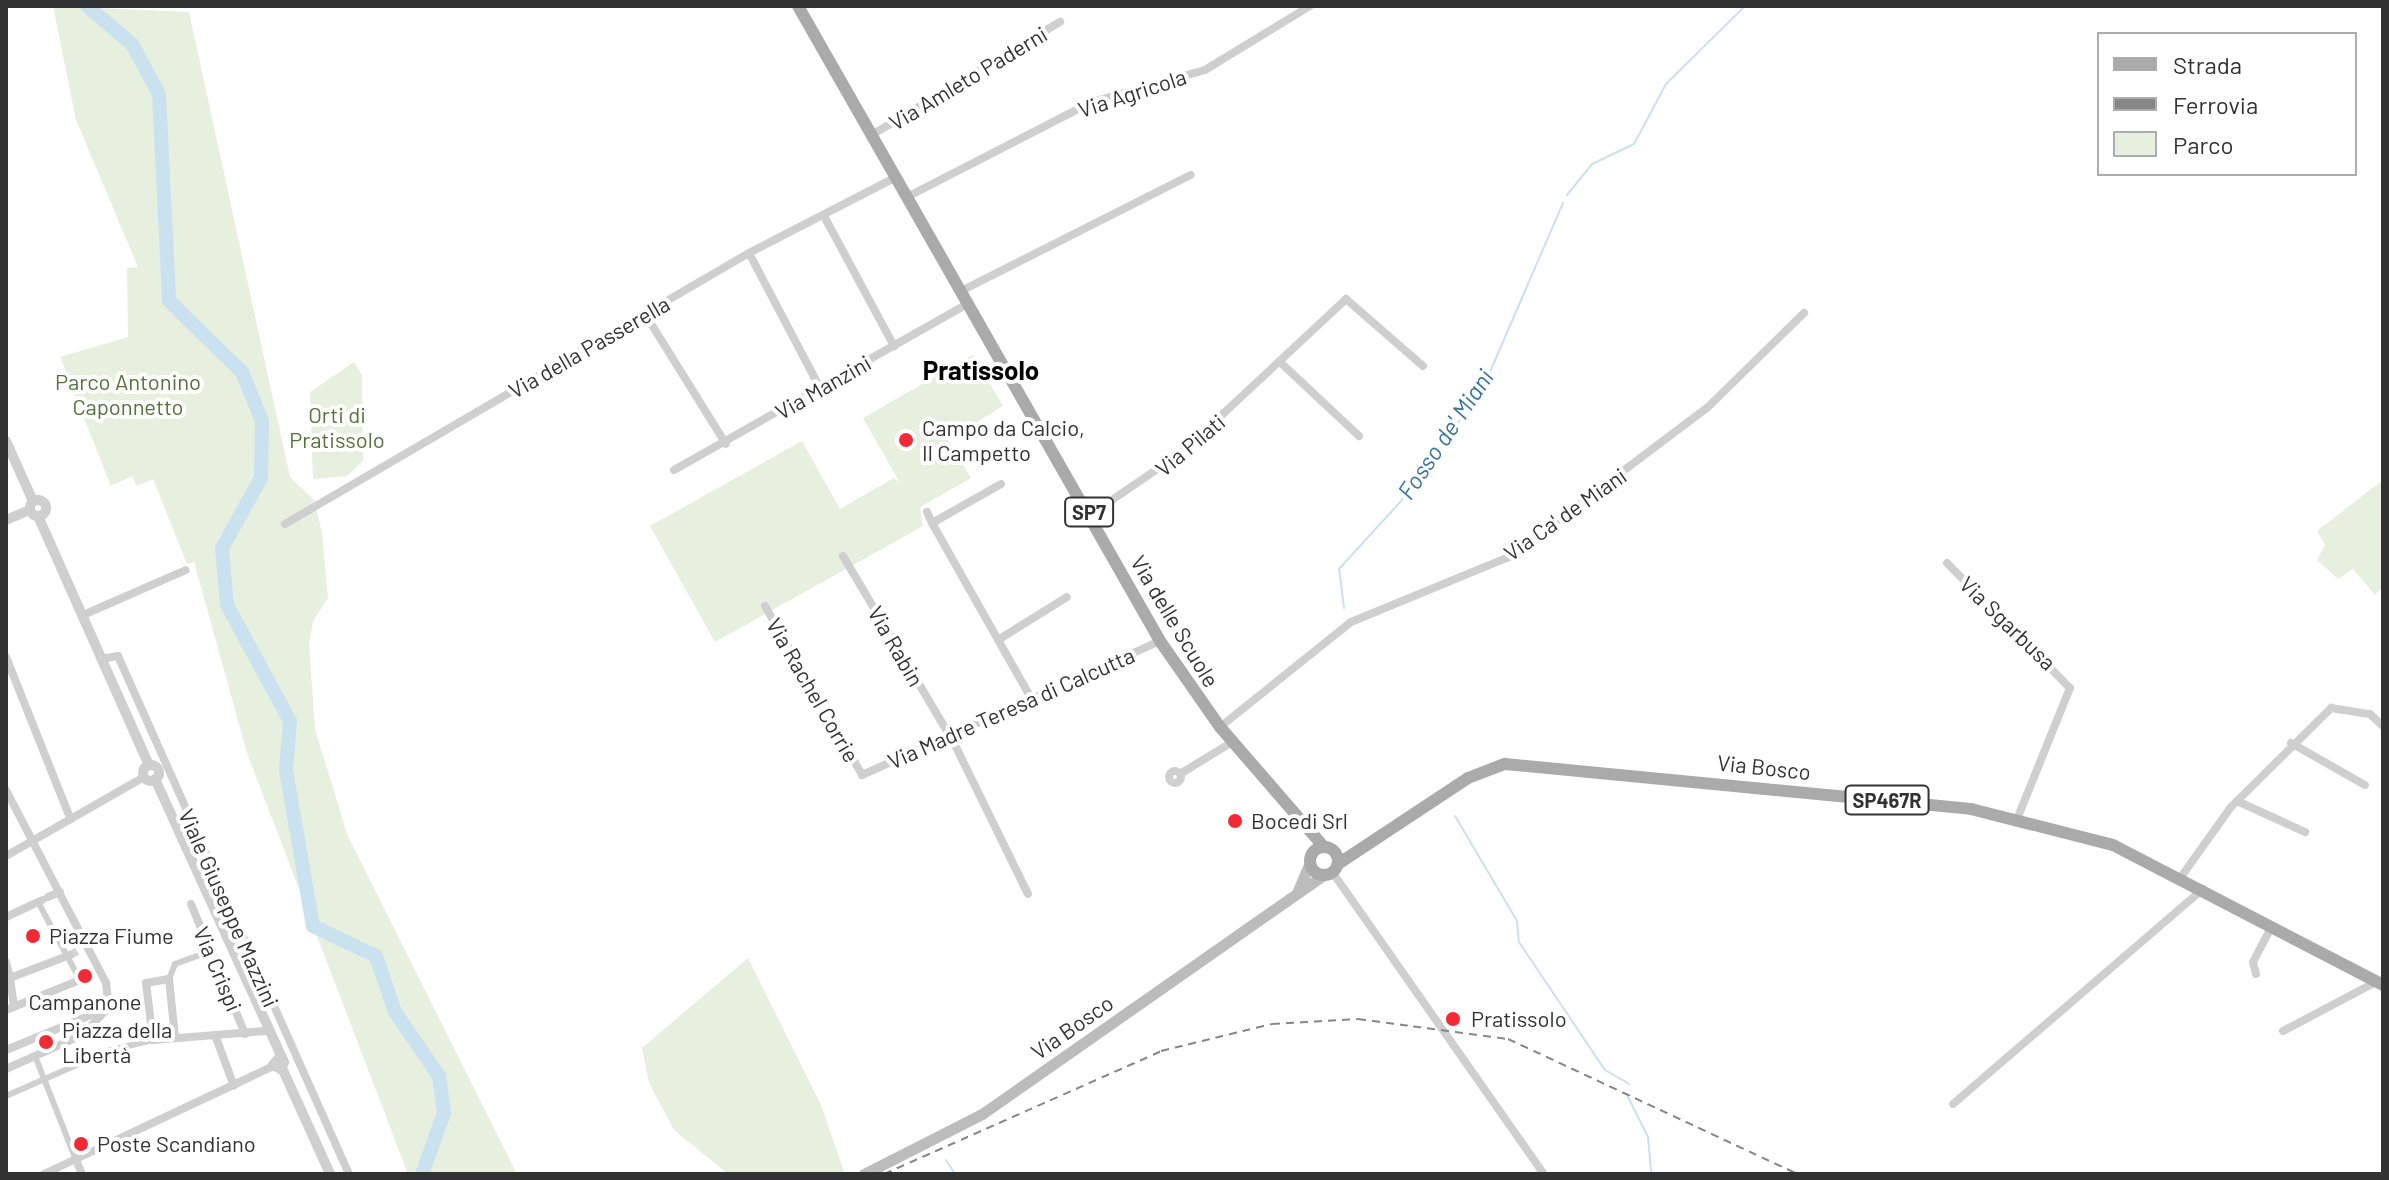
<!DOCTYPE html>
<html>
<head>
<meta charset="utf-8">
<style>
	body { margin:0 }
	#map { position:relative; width:2389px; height:1180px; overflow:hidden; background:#fff; font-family:Barlow,sans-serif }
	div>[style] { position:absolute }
	.green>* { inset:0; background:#e7efdf }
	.stream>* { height:2px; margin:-1px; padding:0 1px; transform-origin:1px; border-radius:1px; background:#cae1f0 }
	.river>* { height:14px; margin:-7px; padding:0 7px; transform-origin:7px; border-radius:7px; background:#cae1f0 }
	.minor-tunnel>* { height:8px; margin-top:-4px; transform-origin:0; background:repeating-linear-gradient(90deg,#d6d6d6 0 8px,transparent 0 12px) }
	.pedestrian>* { height:6px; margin:-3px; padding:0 3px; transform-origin:3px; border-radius:3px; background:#cfcfcf }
	.minor>* { height:8px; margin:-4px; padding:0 4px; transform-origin:4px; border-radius:4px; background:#cfcfcf }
	.minor>.ring { margin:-4px; padding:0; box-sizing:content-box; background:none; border:8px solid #cfcfcf; border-radius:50% }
	.tertiary>* { height:10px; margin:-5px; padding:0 5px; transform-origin:5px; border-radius:5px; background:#cfcfcf }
	.tertiary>.ring { margin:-5px; padding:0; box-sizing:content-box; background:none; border:10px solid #cfcfcf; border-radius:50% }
	.secondary>* { height:11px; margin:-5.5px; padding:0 5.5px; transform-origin:5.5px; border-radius:5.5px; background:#bcbcbc }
	.primary>* { height:12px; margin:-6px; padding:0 6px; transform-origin:6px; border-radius:6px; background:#aaa }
	.primary>.ring { margin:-6px; padding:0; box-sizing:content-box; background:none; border:12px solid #aaa; border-radius:50% }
	.rail>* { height:2px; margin-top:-1px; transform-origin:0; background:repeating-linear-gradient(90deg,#878787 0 8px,transparent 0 14px) }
	.dots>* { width:22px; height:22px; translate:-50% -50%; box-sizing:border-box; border:4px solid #fff; border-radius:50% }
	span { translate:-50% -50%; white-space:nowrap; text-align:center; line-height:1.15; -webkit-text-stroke:8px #fff; paint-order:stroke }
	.shield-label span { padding:2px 6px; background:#fff; border:2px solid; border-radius:6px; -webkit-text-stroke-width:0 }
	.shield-label { font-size:20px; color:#323232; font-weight:700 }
	.street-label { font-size:22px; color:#323232 }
	.park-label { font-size:22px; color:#54723a }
	.poi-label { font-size:22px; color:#323232 }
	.left { translate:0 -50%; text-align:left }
	.water-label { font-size:24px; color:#38749b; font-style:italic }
	.quarter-label { font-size:26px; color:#000; font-weight:700 }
	.frame { position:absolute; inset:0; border:8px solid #323232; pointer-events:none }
	.legend { position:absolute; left:2097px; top:32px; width:260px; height:144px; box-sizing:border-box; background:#fff; border:2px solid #adadad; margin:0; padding:10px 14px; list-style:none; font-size:24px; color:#323232 }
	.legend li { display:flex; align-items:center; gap:16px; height:40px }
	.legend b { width:40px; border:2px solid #adadad }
</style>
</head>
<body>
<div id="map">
	<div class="green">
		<i style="clip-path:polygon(53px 6px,189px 12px,290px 477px,314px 500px,322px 533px,328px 598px,313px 621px,309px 644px,315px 729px,347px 834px,517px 1174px,408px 1174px,247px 753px,194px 562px,187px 564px,153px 479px,137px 486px,132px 476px,111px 486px,60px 357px,128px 337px,127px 268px,138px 267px,76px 120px)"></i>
		<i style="clip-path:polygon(973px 355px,1003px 406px,948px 440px,971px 478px,920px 507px,923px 526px,715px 642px,650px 526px,802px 441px,840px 509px,894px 478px,900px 483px,863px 418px)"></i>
		<i style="clip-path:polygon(354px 362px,362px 375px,363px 461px,347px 476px,313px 479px,310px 392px)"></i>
		<i style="clip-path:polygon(2383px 480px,2383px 587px,2375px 595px,2353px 569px,2338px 579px,2317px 560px,2325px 545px,2317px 531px)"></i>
		<i style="clip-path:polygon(748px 958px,821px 1105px,845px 1174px,728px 1174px,674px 1130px,649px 1083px,642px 1048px)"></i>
	</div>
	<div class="stream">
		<i style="left:1567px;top:195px;width:40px;rotate:-51deg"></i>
		<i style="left:1592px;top:164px;width:47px;rotate:-25.5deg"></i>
		<i style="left:1634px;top:144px;width:68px;rotate:-61.9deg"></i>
		<i style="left:1666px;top:84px;width:111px;rotate:-44.6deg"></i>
		<i style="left:1344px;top:608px;width:39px;rotate:-97deg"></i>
		<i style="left:1339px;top:569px;width:92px;rotate:-47.6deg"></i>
		<i style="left:1401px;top:501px;width:140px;rotate:-54deg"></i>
		<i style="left:1483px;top:388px;width:202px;rotate:-66.6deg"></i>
		<i style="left:1455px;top:816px;width:122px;rotate:59.4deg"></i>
		<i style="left:1517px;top:921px;width:21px;rotate:85deg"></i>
		<i style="left:1519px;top:942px;width:154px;rotate:56.1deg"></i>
		<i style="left:1605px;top:1070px;width:28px;rotate:30deg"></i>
		<i style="left:1628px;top:1097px;width:45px;rotate:63.4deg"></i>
		<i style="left:1648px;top:1137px;width:37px;rotate:85deg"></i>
		<i style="left:946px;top:1160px;width:17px;rotate:57deg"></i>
	</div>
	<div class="river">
		<i style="left:87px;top:6px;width:59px;rotate:40.2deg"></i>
		<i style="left:132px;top:44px;width:57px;rotate:61.6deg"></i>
		<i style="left:159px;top:94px;width:207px;rotate:87.2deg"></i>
		<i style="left:169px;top:301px;width:102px;rotate:44.2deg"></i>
		<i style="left:242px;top:372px;width:53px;rotate:67.8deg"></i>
		<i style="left:262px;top:421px;width:57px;rotate:91deg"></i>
		<i style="left:261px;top:478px;width:80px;rotate:119.1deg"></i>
		<i style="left:222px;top:548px;width:57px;rotate:85deg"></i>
		<i style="left:227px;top:605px;width:132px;rotate:61.5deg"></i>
		<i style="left:290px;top:721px;width:49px;rotate:94.7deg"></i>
		<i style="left:286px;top:770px;width:158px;rotate:80.2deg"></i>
		<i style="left:313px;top:926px;width:70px;rotate:25.5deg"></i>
		<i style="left:376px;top:956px;width:59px;rotate:71.3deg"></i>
		<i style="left:395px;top:1012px;width:78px;rotate:55.5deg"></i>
		<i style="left:439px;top:1076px;width:37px;rotate:82deg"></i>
		<i style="left:444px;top:1113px;width:65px;rotate:109.8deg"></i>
	</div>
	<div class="minor-tunnel">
		<i style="left:70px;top:955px;width:9px;rotate:-27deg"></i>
		<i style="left:80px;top:980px;width:10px;rotate:-24deg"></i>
	</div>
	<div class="pedestrian">
		<i style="left:38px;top:902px;width:89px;rotate:61.7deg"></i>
		<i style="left:169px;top:979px;width:16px;rotate:-68deg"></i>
		<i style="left:175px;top:964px;width:29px;rotate:-20deg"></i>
		<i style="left:35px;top:1056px;width:112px;rotate:68.5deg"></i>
		<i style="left:6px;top:1096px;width:115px;rotate:-23.7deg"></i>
		<i style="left:111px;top:1050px;width:43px;rotate:-13.4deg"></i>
	</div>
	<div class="minor">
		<i style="left:875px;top:133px;width:216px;rotate:-31deg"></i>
		<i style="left:907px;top:197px;width:208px;rotate:-27.2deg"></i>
		<i style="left:1092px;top:102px;width:117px;rotate:-15.8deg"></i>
		<i style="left:1205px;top:70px;width:123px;rotate:-31.4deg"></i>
		<i style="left:824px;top:216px;width:148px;rotate:61.7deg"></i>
		<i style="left:749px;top:253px;width:153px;rotate:62.3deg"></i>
		<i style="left:963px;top:290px;width:255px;rotate:-26.8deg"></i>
		<i style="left:645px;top:314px;width:153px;rotate:58.1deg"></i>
		<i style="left:1281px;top:363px;width:107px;rotate:43.1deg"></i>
		<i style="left:674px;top:470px;width:339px;rotate:-29.5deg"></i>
		<i style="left:1001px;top:484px;width:79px;rotate:150.5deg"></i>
		<i style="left:932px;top:523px;width:201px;rotate:60.5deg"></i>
		<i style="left:927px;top:512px;width:12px;rotate:66deg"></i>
		<i style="left:1090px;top:515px;width:110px;rotate:-34.3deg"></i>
		<i style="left:1181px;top:453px;width:226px;rotate:-43deg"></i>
		<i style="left:1346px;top:299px;width:102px;rotate:41deg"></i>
		<i style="left:285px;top:524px;width:537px;rotate:-30.29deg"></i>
		<i style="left:749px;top:253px;width:165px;rotate:-27.3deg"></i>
		<i style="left:843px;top:556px;width:217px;rotate:59.3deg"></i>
		<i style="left:954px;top:743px;width:168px;rotate:63.9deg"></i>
		<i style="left:1947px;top:563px;width:175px;rotate:45.5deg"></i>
		<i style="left:2070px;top:688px;width:139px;rotate:112deg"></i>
		<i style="left:765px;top:606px;width:195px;rotate:60.1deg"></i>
		<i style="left:862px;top:775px;width:327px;rotate:-24.2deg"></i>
		<i style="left:83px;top:615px;width:112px;rotate:-23.6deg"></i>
		<i style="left:998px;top:640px;width:81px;rotate:-31.9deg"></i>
		<i style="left:6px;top:657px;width:175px;rotate:68.3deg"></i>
		<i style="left:101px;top:659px;width:17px;rotate:-10deg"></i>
		<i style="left:118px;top:656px;width:567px;rotate:65.97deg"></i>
		<i style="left:1220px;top:727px;width:168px;rotate:-38.7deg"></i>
		<i style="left:1351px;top:622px;width:171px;rotate:-22.4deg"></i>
		<i style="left:1509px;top:557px;width:248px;rotate:-37deg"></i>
		<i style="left:1707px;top:408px;width:136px;rotate:-44.4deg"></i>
		<i style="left:2291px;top:743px;width:85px;rotate:29.6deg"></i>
		<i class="ring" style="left:1169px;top:771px;width:4px;height:4px"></i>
		<i style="left:1180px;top:774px;width:61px;rotate:-31.6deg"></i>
		<i style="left:6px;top:790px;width:217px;rotate:62.6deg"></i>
		<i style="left:106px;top:983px;width:24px;rotate:83deg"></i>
		<i style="left:2237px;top:801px;width:75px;rotate:24.5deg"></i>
		<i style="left:6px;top:856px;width:159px;rotate:-29.8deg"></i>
		<i style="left:1333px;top:873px;width:368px;rotate:55deg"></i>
		<i style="left:2181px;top:877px;width:86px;rotate:-54.5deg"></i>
		<i style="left:2231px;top:807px;width:141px;rotate:-44.7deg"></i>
		<i style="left:2331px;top:708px;width:39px;rotate:9deg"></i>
		<i style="left:2370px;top:714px;width:18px;rotate:43deg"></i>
		<i style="left:48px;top:897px;width:13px;rotate:-23deg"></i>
		<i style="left:191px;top:904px;width:141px;rotate:67.4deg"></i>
		<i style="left:6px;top:917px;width:40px;rotate:-25deg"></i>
		<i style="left:6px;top:962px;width:16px;rotate:76deg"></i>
		<i style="left:10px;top:978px;width:64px;rotate:-21deg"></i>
		<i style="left:2256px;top:974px;width:12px;rotate:-104deg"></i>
		<i style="left:2253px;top:962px;width:41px;rotate:-62.2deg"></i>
		<i style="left:10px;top:978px;width:29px;rotate:82deg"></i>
		<i style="left:6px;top:1010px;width:80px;rotate:-22.1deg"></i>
		<i style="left:2283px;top:1031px;width:105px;rotate:-27.8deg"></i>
		<i style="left:215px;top:1035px;width:54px;rotate:69.6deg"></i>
		<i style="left:175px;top:1037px;width:58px;rotate:-95.9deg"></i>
		<i style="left:169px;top:979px;width:23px;rotate:170deg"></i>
		<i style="left:146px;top:983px;width:57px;rotate:83deg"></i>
		<i style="left:153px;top:1040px;width:113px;rotate:-4.6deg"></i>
		<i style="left:6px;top:1050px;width:110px;rotate:-22.4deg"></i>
		<i style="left:6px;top:1069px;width:83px;rotate:-24.1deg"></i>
		<i style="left:82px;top:1035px;width:39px;rotate:-46deg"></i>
		<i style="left:1953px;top:1104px;width:330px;rotate:-40.7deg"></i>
		<i style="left:76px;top:1160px;width:15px;rotate:67deg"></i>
		<i style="left:44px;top:1174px;width:254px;rotate:-25.2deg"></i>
	</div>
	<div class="tertiary">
		<i style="left:6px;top:441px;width:66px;rotate:65.8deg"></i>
		<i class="ring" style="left:30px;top:500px;width:6px;height:6px"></i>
		<i style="left:38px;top:516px;width:273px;rotate:66deg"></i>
		<i style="left:6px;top:520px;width:26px;rotate:-23deg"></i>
		<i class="ring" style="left:143px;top:765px;width:6px;height:6px"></i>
		<i style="left:155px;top:779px;width:311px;rotate:65.5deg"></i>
		<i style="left:284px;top:1062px;width:8px;rotate:113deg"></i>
		<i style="left:281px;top:1069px;width:9px;rotate:-153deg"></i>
		<i style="left:273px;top:1065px;width:8px;rotate:-50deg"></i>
		<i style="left:282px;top:1068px;width:116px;rotate:65.6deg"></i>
	</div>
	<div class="secondary">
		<i style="left:1297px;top:893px;width:33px;rotate:-67deg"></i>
		<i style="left:864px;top:1174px;width:132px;rotate:-27deg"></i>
		<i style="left:982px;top:1114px;width:416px;rotate:-35deg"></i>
	</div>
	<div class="primary">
		<i style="left:798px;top:6px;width:731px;rotate:60.31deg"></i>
		<i style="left:1160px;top:641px;width:105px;rotate:55.1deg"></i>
		<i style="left:1220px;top:727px;width:157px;rotate:49.1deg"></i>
		<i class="ring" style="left:1310px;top:847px;width:16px;height:16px"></i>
		<i style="left:1338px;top:864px;width:156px;rotate:-33.5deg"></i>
		<i style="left:1468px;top:778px;width:40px;rotate:-21deg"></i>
		<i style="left:1505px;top:764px;width:468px;rotate:5.5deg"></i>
		<i style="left:1971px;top:809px;width:146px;rotate:14.2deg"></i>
		<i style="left:2113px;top:845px;width:304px;rotate:27.4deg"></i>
	</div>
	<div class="rail">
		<i style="left:884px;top:1174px;width:303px;rotate:-23.9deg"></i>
		<i style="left:1161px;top:1051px;width:114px;rotate:-13.7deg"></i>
		<i style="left:1272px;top:1024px;width:86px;rotate:-3.3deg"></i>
		<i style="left:1358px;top:1019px;width:151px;rotate:7.6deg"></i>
		<i style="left:1508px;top:1039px;width:320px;rotate:25deg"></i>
	</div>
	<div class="dots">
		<i style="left:906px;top:440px;background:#f32936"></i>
		<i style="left:1235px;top:821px;background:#f32936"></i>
		<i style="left:33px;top:936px;background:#f32936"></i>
		<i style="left:85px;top:976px;background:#f32936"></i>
		<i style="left:1453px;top:1019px;background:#f32936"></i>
		<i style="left:46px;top:1042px;background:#f32936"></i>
		<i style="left:81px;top:1144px;background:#f32936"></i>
	</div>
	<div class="shield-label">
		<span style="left:1089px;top:512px">SP7</span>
		<span style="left:1887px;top:800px">SP467R</span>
	</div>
	<div class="street-label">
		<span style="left:968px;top:78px;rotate:-31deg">Via Amleto Paderni</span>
		<span style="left:1132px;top:93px;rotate:-18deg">Via Agricola</span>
		<span style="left:589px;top:347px;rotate:-30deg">Via della Passerella</span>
		<span style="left:823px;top:387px;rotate:-30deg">Via Manzini</span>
		<span style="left:1190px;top:445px;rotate:-40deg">Via Pilati</span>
		<span style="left:1565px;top:514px;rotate:-35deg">Via Ca' de Miani</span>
		<span style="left:1175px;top:621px;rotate:59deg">Via delle Scuole</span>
		<span style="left:2008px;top:623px;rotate:44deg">Via Sgarbusa</span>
		<span style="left:896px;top:646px;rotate:60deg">Via Rabin</span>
		<span style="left:813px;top:690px;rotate:60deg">Via Rachel Corrie</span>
		<span style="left:1011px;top:708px;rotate:-24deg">Via Madre Teresa di Calcutta</span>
		<span style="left:1764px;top:767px;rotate:6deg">Via Bosco</span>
		<span style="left:229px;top:908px;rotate:66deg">Viale Giuseppe Mazzini</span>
		<span style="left:218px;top:969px;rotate:67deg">Via Crispi</span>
		<span style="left:1072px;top:1027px;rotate:-35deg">Via Bosco</span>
	</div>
	<div class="park-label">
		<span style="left:128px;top:394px">Parco Antonino<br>Caponnetto</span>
		<span style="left:337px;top:427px">Orti di<br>Pratissolo</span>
	</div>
	<div class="poi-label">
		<span class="left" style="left:922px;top:440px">Campo da Calcio,<br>Il Campetto</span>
		<span class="left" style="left:1251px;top:821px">Bocedi Srl</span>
		<span class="left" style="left:49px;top:936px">Piazza Fiume</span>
		<span style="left:85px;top:1002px">Campanone</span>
		<span class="left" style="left:1471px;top:1019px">Pratissolo</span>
		<span class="left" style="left:62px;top:1042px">Piazza della<br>Libertà</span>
		<span class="left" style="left:97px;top:1144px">Poste Scandiano</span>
	</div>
	<div class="water-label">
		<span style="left:1445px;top:434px;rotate:-56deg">Fosso de' Miani</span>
	</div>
	<div class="quarter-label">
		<span style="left:981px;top:370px">Pratissolo</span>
	</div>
	<div class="frame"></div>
	<ul class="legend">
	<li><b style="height:10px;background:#aaa"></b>Strada</li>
	<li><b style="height:10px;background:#878787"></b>Ferrovia</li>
	<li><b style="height:22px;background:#e7efdf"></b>Parco</li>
	</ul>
</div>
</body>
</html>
